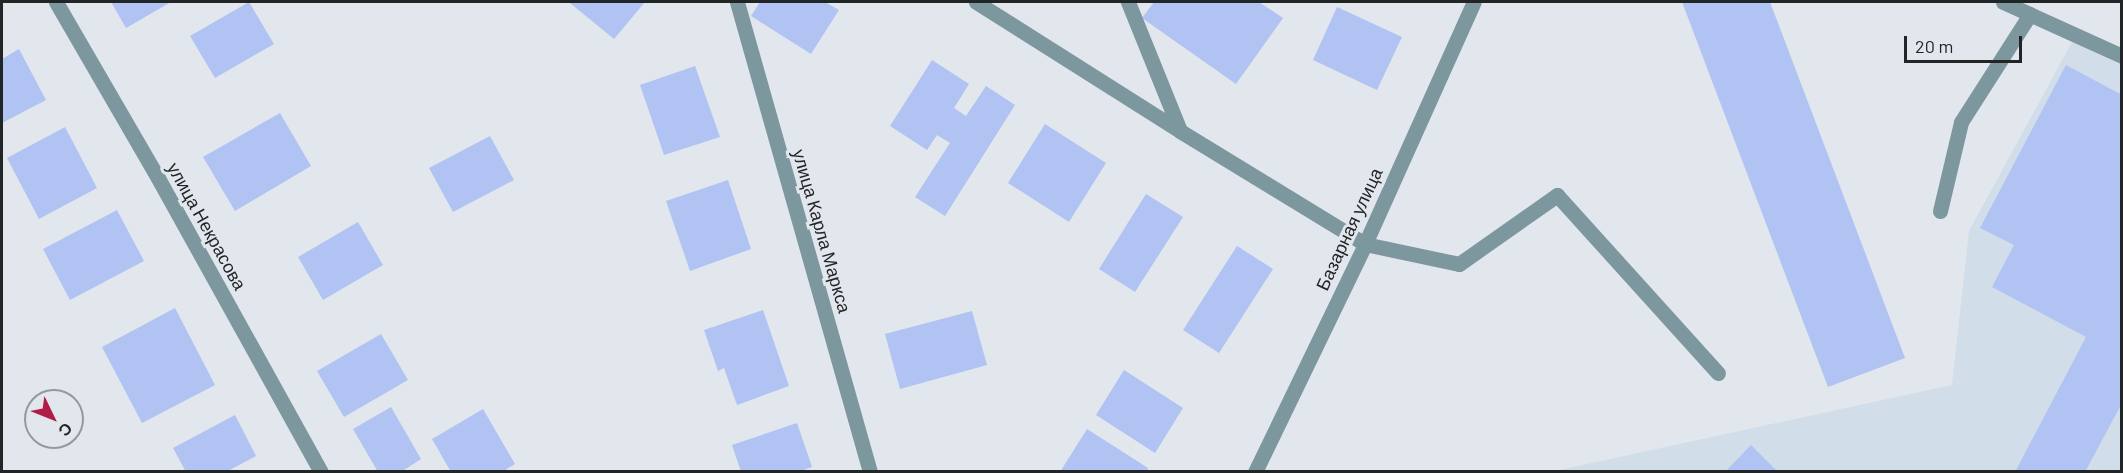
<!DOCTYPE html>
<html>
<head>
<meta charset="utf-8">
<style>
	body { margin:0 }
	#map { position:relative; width:2123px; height:473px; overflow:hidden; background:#e1e7ed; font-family:Barlow,sans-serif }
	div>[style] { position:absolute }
	.built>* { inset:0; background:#d1dde8 }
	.building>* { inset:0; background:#b0c3f3 }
	.minor>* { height:15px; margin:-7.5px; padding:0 7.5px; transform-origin:7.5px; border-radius:7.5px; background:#7d979f }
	span { translate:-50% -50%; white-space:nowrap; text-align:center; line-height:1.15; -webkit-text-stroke:6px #e1e7ed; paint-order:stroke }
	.street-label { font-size:18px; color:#222526 }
	.frame { position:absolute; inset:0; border:3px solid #222526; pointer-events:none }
	.north { position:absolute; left:24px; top:389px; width:60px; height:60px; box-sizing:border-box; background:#e1e7ed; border:2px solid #95999d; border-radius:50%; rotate:133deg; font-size:16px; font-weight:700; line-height:24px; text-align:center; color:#222526 }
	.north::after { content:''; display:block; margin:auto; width:21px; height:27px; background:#b01d46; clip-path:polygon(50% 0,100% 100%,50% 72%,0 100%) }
	.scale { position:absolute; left:1904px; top:36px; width:118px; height:27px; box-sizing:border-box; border:3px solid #222526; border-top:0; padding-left:8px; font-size:18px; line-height:21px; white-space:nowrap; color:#222526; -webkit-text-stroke:4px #e1e7ed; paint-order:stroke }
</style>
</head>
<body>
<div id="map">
	<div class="built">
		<i style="clip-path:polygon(2072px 42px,2121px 65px,2121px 471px,1550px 472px,1952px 385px,1969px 231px)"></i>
	</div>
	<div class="building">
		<i style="clip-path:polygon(111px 2px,171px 2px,126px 28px)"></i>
		<i style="clip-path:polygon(249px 2px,274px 44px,215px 78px,190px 36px)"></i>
		<i style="clip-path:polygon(572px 2px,645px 2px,614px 39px,570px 3px)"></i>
		<i style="clip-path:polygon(760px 2px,825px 2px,839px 10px,811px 54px,751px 16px)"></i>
		<i style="clip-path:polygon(1154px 2px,1259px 2px,1283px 18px,1236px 84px,1142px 18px)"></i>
		<i style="clip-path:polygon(1682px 2px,1770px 2px,1905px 358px,1828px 387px)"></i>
		<i style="clip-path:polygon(1337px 7px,1402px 37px,1377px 90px,1313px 60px)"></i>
		<i style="clip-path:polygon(19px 49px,46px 100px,2px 123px,2px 59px)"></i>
		<i style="clip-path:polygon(932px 60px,969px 84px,954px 108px,966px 116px,986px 86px,1015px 105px,945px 216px,915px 197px,950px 143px,937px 135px,927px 150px,890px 126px)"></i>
		<i style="clip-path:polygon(2066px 65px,2122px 95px,2122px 403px,2085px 472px,2015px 472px,2086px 337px,1992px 287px,2014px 245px,1980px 228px)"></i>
		<i style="clip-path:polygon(695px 66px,720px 137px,664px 155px,640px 85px)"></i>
		<i style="clip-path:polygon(280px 113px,311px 166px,235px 211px,203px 157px)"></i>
		<i style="clip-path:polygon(1045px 124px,1106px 163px,1069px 222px,1008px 183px)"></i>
		<i style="clip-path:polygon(65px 127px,97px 188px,39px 219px,7px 158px)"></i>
		<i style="clip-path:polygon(490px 136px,514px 180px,453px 212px,429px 168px)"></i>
		<i style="clip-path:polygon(728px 180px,751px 249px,690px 271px,666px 201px)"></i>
		<i style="clip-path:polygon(1146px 194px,1183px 217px,1135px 292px,1099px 269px)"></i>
		<i style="clip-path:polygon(117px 210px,144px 261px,70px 300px,43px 249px)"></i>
		<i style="clip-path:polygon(358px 222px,383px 265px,323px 300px,298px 257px)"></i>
		<i style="clip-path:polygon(1237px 246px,1273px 269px,1219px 353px,1183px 330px)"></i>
		<i style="clip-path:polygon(175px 308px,215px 385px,142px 423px,102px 347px)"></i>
		<i style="clip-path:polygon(763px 310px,789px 386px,737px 405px,724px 368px,718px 371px,704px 330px)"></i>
		<i style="clip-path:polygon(972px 311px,987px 365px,900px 389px,885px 334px)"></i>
		<i style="clip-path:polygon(381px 334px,408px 380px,344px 417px,317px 371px)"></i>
		<i style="clip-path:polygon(1124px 370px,1183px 408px,1155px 453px,1096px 415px)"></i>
		<i style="clip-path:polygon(391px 407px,421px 459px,401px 472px,378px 472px,353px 429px)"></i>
		<i style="clip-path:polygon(483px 409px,515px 464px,502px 472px,451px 472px,432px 439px)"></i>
		<i style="clip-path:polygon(235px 415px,256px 456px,226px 472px,186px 472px,173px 448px)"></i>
		<i style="clip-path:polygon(797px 423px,812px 467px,798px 472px,741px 472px,732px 445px)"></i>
		<i style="clip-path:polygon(1087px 429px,1148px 468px,1146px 472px,1060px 472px)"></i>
		<i style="clip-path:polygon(1751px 445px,1778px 472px,1725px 472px)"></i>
	</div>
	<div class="minor">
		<i style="left:56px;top:2px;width:203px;rotate:59.9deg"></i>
		<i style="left:158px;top:178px;width:336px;rotate:61deg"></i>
		<i style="left:737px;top:2px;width:488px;rotate:74.2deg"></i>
		<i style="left:976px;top:2px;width:241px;rotate:32.3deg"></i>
		<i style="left:1180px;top:131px;width:217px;rotate:31.4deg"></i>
		<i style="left:1365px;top:244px;width:96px;rotate:12deg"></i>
		<i style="left:1459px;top:264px;width:120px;rotate:-35.1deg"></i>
		<i style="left:1557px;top:195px;width:240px;rotate:47.9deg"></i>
		<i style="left:1128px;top:2px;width:139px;rotate:68deg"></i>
		<i style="left:2003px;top:2px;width:131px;rotate:24.4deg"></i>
		<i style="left:1940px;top:211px;width:91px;rotate:-76.7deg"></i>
		<i style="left:1961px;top:122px;width:128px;rotate:-57.4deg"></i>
		<i style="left:1255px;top:472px;width:253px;rotate:-64.2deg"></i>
		<i style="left:1365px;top:244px;width:265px;rotate:-65.8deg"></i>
	</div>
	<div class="street-label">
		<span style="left:207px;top:226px;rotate:61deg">улица Некрасова</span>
		<span style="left:1349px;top:229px;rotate:-65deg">Базарная улица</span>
		<span style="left:822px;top:231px;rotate:74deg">улица Карла Маркса</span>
	</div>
	<div class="frame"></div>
	<div class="north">С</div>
	<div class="scale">20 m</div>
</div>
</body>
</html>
